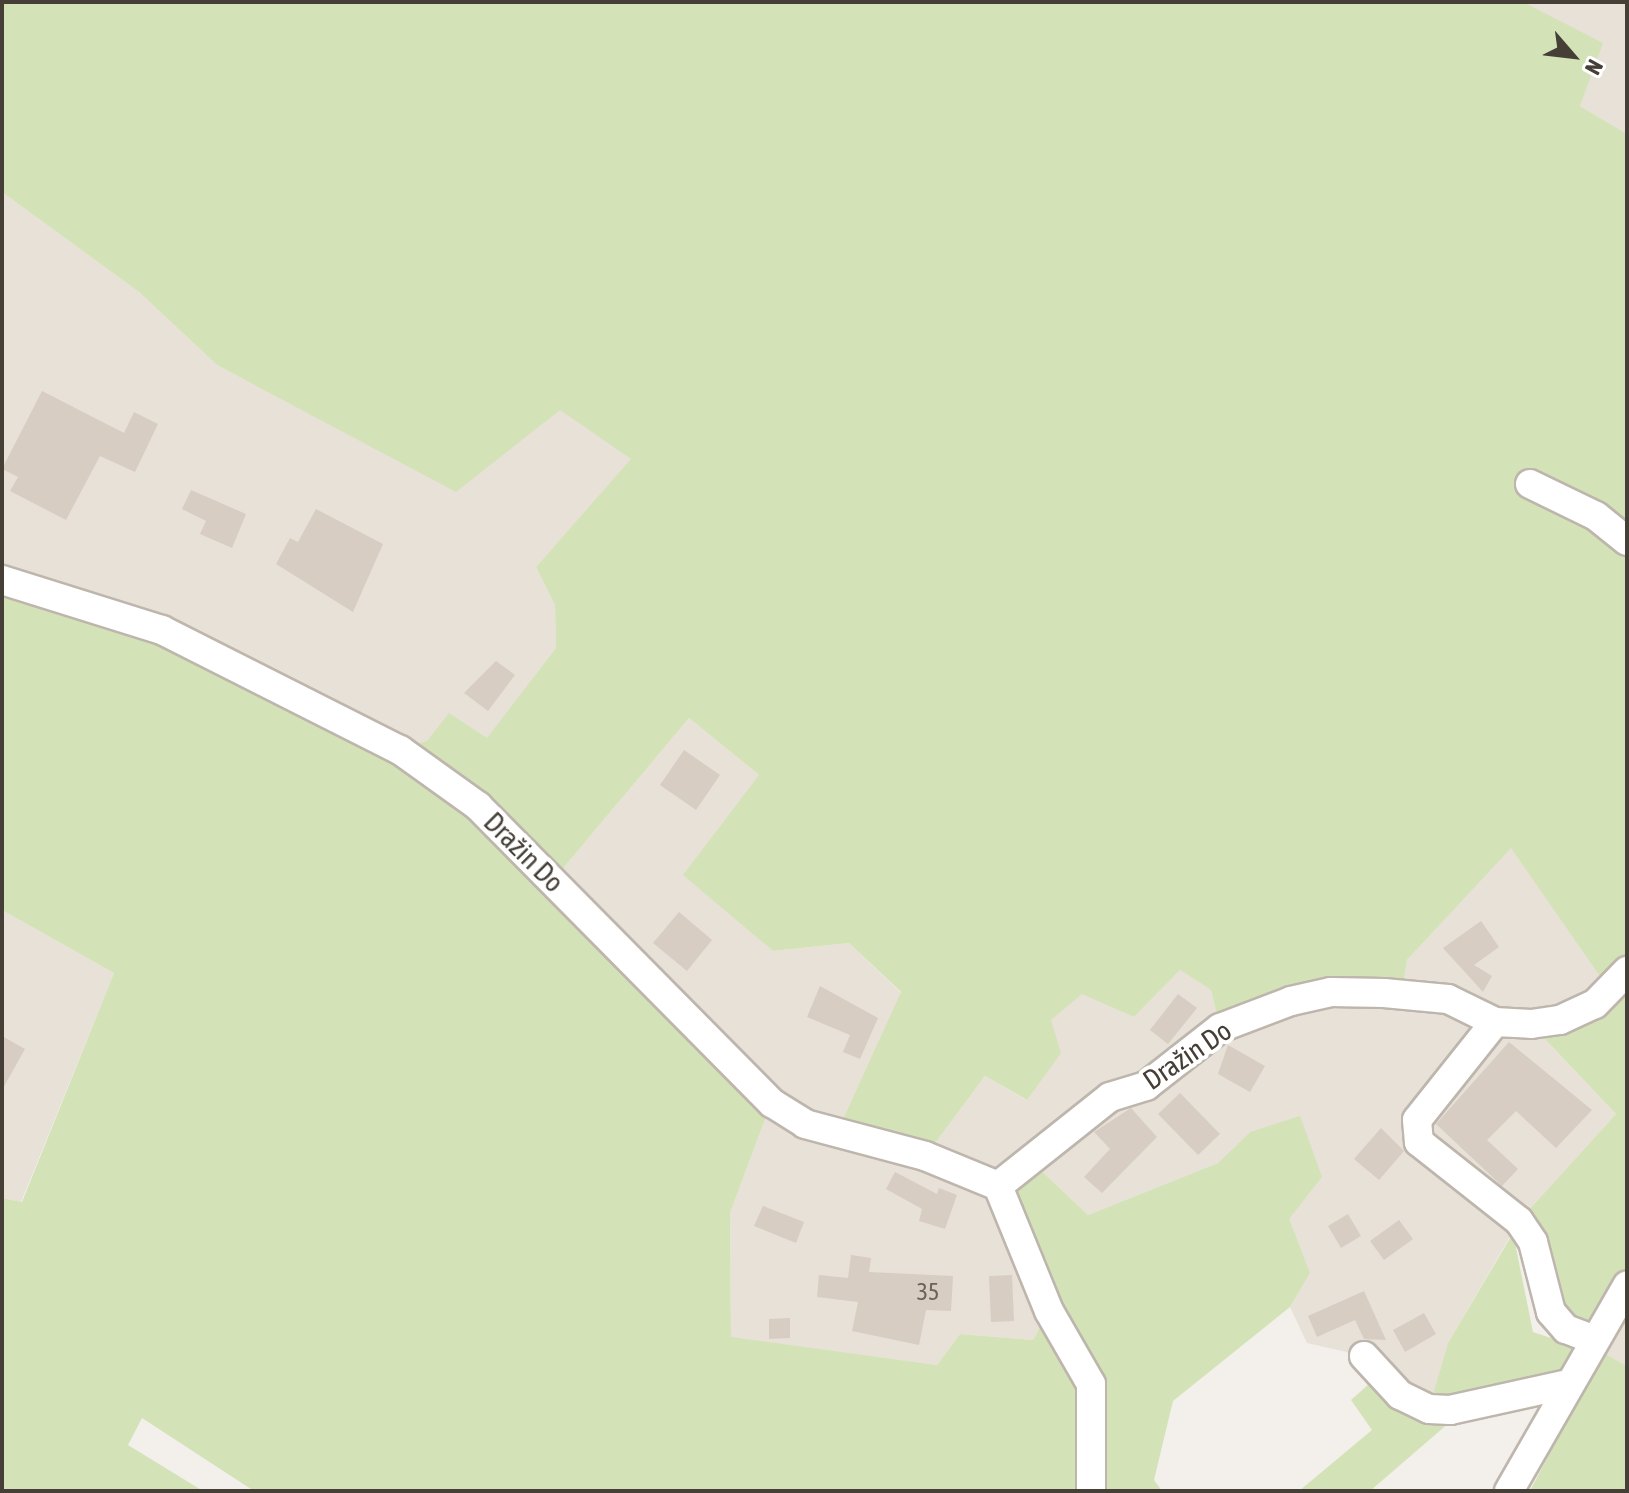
<!DOCTYPE html>
<html>
<head>
<meta charset="utf-8">
<style>
	body { margin:0 }
	#map { position:relative; width:1629px; height:1493px; overflow:hidden; background:#f3efea; font-family:"Asap Condensed",sans-serif }
	div>[style] { position:absolute }
	.residential>* { inset:0; background:#e7e1d8 }
	.green>* { inset:0; background:#d4e3b7 }
	.building>* { inset:0; background:#d7cdc3 }
	.roads { filter:drop-shadow(2px 0 #beb6ad) drop-shadow(-2px 0 #beb6ad) drop-shadow(0 2px #beb6ad) drop-shadow(0 -2px #beb6ad) }
	.minor>* { height:28px; margin:-14px; padding:0 14px; transform-origin:14px; border-radius:14px; background:#fff }
	span { translate:-50% -50%; white-space:nowrap; text-align:center; line-height:1.15; -webkit-text-stroke:8px #fff; paint-order:stroke }
	.number-label { font-size:24px; color:#6a625b }
	.number-label span { -webkit-text-stroke-width:0 }
	.street-label { font-size:28px; color:#463f38 }
	.frame { position:absolute; inset:0; border:4px solid #463f38; pointer-events:none }
	.north { position:absolute; left:1533px; top:16px; width:80px; height:80px; -webkit-text-stroke:6px #fff; paint-order:stroke; rotate:118deg; font-size:22px; font-weight:700; line-height:32px; text-align:center; color:#463f38 }
	.north::after { content:''; display:block; margin:auto; width:28px; height:36px; background:#463f38; clip-path:polygon(50% 0,100% 100%,50% 72%,0 100%) }
</style>
</head>
<body>
<div id="map">
	<div class="residential">
		<i style="clip-path:polygon(1523px 2px,1627px 2px,1627px 134px,1580px 106px)"></i>
		<i style="clip-path:polygon(2px 192px,139px 292px,217px 365px,456px 491px,560px 409px,632px 459px,536px 567px,555px 605px,556px 648px,487px 739px,403px 748px,2px 578px)"></i>
		<i style="clip-path:polygon(689px 718px,760px 776px,684px 875px,773px 951px,849px 943px,901px 993px,838px 1130px,806px 1121px,555px 878px)"></i>
		<i style="clip-path:polygon(1511px 847px,1603px 981px,1569px 1006px,1500px 1020px,1402px 992px,1407px 960px)"></i>
		<i style="clip-path:polygon(2px 910px,114px 973px,21px 1202px,2px 1198px)"></i>
		<i style="clip-path:polygon(1180px 970px,1211px 990px,1220px 1026px,998px 1183px,927px 1154px,985px 1076px,1026px 1100px,1050px 1020px,1082px 993px,1134px 1017px)"></i>
		<i style="clip-path:polygon(1331px 994px,1532px 1026px,1616px 1114px,1519px 1221px,1448px 1343px,1429px 1409px,1364px 1356px,1307px 1343px,1290px 1307px,1310px 1273px,1250px 1132px,1218px 1163px,1088px 1215px,1033px 1163px,1222px 1030px)"></i>
		<i style="clip-path:polygon(770px 1106px,996px 1186px,1047px 1314px,1033px 1340px,960px 1334px,937px 1365px,731px 1338px,730px 1213px)"></i>
		<i style="clip-path:polygon(1627px 1308px,1627px 1366px,1602px 1352px)"></i>
	</div>
	<div class="green">
		<i style="clip-path:polygon(2px 2px,1523px 2px,1603px 43px,1580px 106px,1627px 134px,1627px 523px,1555px 478px,1543px 504px,1627px 552px,1627px 960px,1603px 981px,1511px 848px,1407px 960px,1402px 992px,1217px 1015px,1211px 990px,1180px 970px,1134px 1017px,1082px 994px,1051px 1020px,1061px 1053px,1027px 1100px,985px 1076px,927px 1154px,838px 1130px,901px 992px,849px 943px,773px 951px,683px 875px,759px 775px,689px 718px,555px 878px,403px 748px,427px 741px,449px 713px,487px 738px,556px 648px,555px 605px,536px 567px,631px 459px,560px 410px,456px 492px,217px 365px,139px 292px,2px 192px)"></i>
		<i style="clip-path:polygon(2px 585px,160px 636px,453px 794px,622px 964px,631px 983px,770px 1106px,730px 1213px,731px 1337px,937px 1365px,960px 1334px,1033px 1340px,1047px 1314px,1089px 1385px,1087px 1491px,254px 1491px,142px 1418px,128px 1445px,203px 1491px,2px 1491px,2px 1198px,22px 1202px,114px 973px,2px 910px)"></i>
		<i style="clip-path:polygon(1627px 980px,1627px 1268px,1587px 1326px,1565px 1314px,1527px 1212px,1616px 1114px,1539px 1033px)"></i>
		<i style="clip-path:polygon(1300px 1116px,1322px 1177px,1289px 1219px,1310px 1273px,1290px 1307px,1173px 1401px,1154px 1480px,1162px 1491px,1094px 1491px,1097px 1430px,1001px 1187px,1033px 1163px,1088px 1215px,1218px 1163px,1250px 1132px)"></i>
		<i style="clip-path:polygon(1513px 1233px,1533px 1332px,1575px 1346px,1560px 1375px,1431px 1401px,1448px 1343px)"></i>
		<i style="clip-path:polygon(1602px 1352px,1627px 1366px,1627px 1491px,1530px 1491px)"></i>
		<i style="clip-path:polygon(1369px 1384px,1409px 1414px,1450px 1422px,1370px 1491px,1299px 1491px,1372px 1430px,1351px 1400px)"></i>
	</div>
	<div class="building">
		<i style="clip-path:polygon(42px 391px,124px 433px,134px 412px,158px 424px,135px 472px,100px 456px,66px 520px,10px 491px,18px 477px,2px 469px)"></i>
		<i style="clip-path:polygon(191px 490px,246px 514px,232px 548px,200px 534px,206px 521px,182px 509px)"></i>
		<i style="clip-path:polygon(316px 509px,383px 544px,353px 612px,276px 564px,290px 538px,298px 542px)"></i>
		<i style="clip-path:polygon(496px 661px,515px 675px,488px 711px,464px 693px)"></i>
		<i style="clip-path:polygon(684px 750px,720px 775px,696px 810px,660px 785px)"></i>
		<i style="clip-path:polygon(679px 912px,712px 940px,687px 971px,653px 943px)"></i>
		<i style="clip-path:polygon(1481px 921px,1499px 947px,1474px 965px,1492px 976px,1483px 992px,1443px 948px)"></i>
		<i style="clip-path:polygon(820px 986px,878px 1018px,860px 1059px,843px 1052px,850px 1035px,807px 1017px)"></i>
		<i style="clip-path:polygon(1178px 994px,1197px 1008px,1168px 1044px,1150px 1030px)"></i>
		<i style="clip-path:polygon(2px 1036px,25px 1049px,2px 1090px)"></i>
		<i style="clip-path:polygon(1509px 1042px,1592px 1110px,1556px 1148px,1516px 1111px,1487px 1140px,1518px 1169px,1502px 1186px,1436px 1124px)"></i>
		<i style="clip-path:polygon(1228px 1045px,1265px 1066px,1250px 1092px,1218px 1074px)"></i>
		<i style="clip-path:polygon(1180px 1093px,1220px 1134px,1198px 1155px,1158px 1114px)"></i>
		<i style="clip-path:polygon(1131px 1108px,1157px 1137px,1102px 1193px,1084px 1177px,1110px 1149px,1094px 1132px)"></i>
		<i style="clip-path:polygon(1381px 1128px,1404px 1151px,1379px 1180px,1354px 1159px)"></i>
		<i style="clip-path:polygon(895px 1172px,937px 1194px,939px 1188px,957px 1195px,945px 1229px,919px 1221px,922px 1209px,886px 1189px)"></i>
		<i style="clip-path:polygon(763px 1206px,804px 1222px,796px 1243px,754px 1226px)"></i>
		<i style="clip-path:polygon(1348px 1214px,1361px 1236px,1341px 1248px,1328px 1226px)"></i>
		<i style="clip-path:polygon(1399px 1220px,1413px 1239px,1384px 1260px,1370px 1241px)"></i>
		<i style="clip-path:polygon(851px 1255px,871px 1258px,869px 1272px,953px 1276px,951px 1311px,926px 1310px,919px 1345px,852px 1331px,858px 1302px,817px 1297px,819px 1275px,848px 1278px)"></i>
		<i style="clip-path:polygon(1012px 1275px,1014px 1321px,991px 1322px,989px 1276px)"></i>
		<i style="clip-path:polygon(1364px 1291px,1386px 1340px,1364px 1339px,1355px 1320px,1317px 1337px,1308px 1316px)"></i>
		<i style="clip-path:polygon(1424px 1313px,1436px 1334px,1405px 1352px,1393px 1330px)"></i>
		<i style="clip-path:polygon(790px 1318px,790px 1338px,769px 1339px,769px 1319px)"></i>
	</div>
	<div class="roads">
		<div class="minor">
			<i style="left:1530px;top:484px;width:73px;rotate:25.9deg"></i>
			<i style="left:1596px;top:516px;width:40px;rotate:39deg"></i>
			<i style="left:2px;top:580px;width:168px;rotate:17.4deg"></i>
			<i style="left:162px;top:630px;width:267px;rotate:26.8deg"></i>
			<i style="left:400px;top:750px;width:96px;rotate:35.7deg"></i>
			<i style="left:478px;top:806px;width:418px;rotate:45.3deg"></i>
			<i style="left:772px;top:1103px;width:39px;rotate:32deg"></i>
			<i style="left:805px;top:1124px;width:124px;rotate:14.9deg"></i>
			<i style="left:925px;top:1156px;width:79px;rotate:22.3deg"></i>
			<i style="left:998px;top:1186px;width:143px;rotate:-38.5deg"></i>
			<i style="left:1110px;top:1097px;width:38px;rotate:-17deg"></i>
			<i style="left:1146px;top:1086px;width:94px;rotate:-38.1deg"></i>
			<i style="left:1220px;top:1028px;width:76px;rotate:-20.8deg"></i>
			<i style="left:1291px;top:1001px;width:41px;rotate:-12.7deg"></i>
			<i style="left:1331px;top:992px;width:53px;rotate:1.1deg"></i>
			<i style="left:1384px;top:993px;width:64px;rotate:5.4deg"></i>
			<i style="left:1448px;top:999px;width:52px;rotate:26.1deg"></i>
			<i style="left:1495px;top:1022px;width:36px;rotate:3deg"></i>
			<i style="left:1531px;top:1024px;width:29px;rotate:-8deg"></i>
			<i style="left:1560px;top:1020px;width:38px;rotate:-25deg"></i>
			<i style="left:1595px;top:1004px;width:46px;rotate:-45.9deg"></i>
			<i style="left:1495px;top:1022px;width:125px;rotate:128.5deg"></i>
			<i style="left:1417px;top:1120px;width:22px;rotate:85deg"></i>
			<i style="left:1419px;top:1142px;width:127px;rotate:38.3deg"></i>
			<i style="left:1519px;top:1221px;width:25px;rotate:56deg"></i>
			<i style="left:1533px;top:1242px;width:72px;rotate:75.6deg"></i>
			<i style="left:1551px;top:1312px;width:23px;rotate:49deg"></i>
			<i style="left:1566px;top:1329px;width:31px;rotate:21deg"></i>
			<i style="left:998px;top:1186px;width:135px;rotate:67.8deg"></i>
			<i style="left:1049px;top:1311px;width:84px;rotate:60.1deg"></i>
			<i style="left:1091px;top:1384px;width:107px;rotate:90deg"></i>
			<i style="left:1364px;top:1356px;width:53px;rotate:47.3deg"></i>
			<i style="left:1400px;top:1395px;width:32px;rotate:26deg"></i>
			<i style="left:1429px;top:1409px;width:21px;rotate:3deg"></i>
			<i style="left:1450px;top:1410px;width:121px;rotate:-12.4deg"></i>
			<i style="left:1509px;top:1491px;width:237px;rotate:-60.1deg"></i>
		</div>
	</div>
	<div class="number-label">
		<span style="left:928px;top:1292px">35</span>
	</div>
	<div class="street-label">
		<span style="left:524px;top:852px;rotate:45deg">Dražin Do</span>
		<span style="left:1187px;top:1055px;rotate:-34deg">Dražin Do</span>
	</div>
	<div class="frame"></div>
	<div class="north">N</div>
</div>
</body>
</html>
